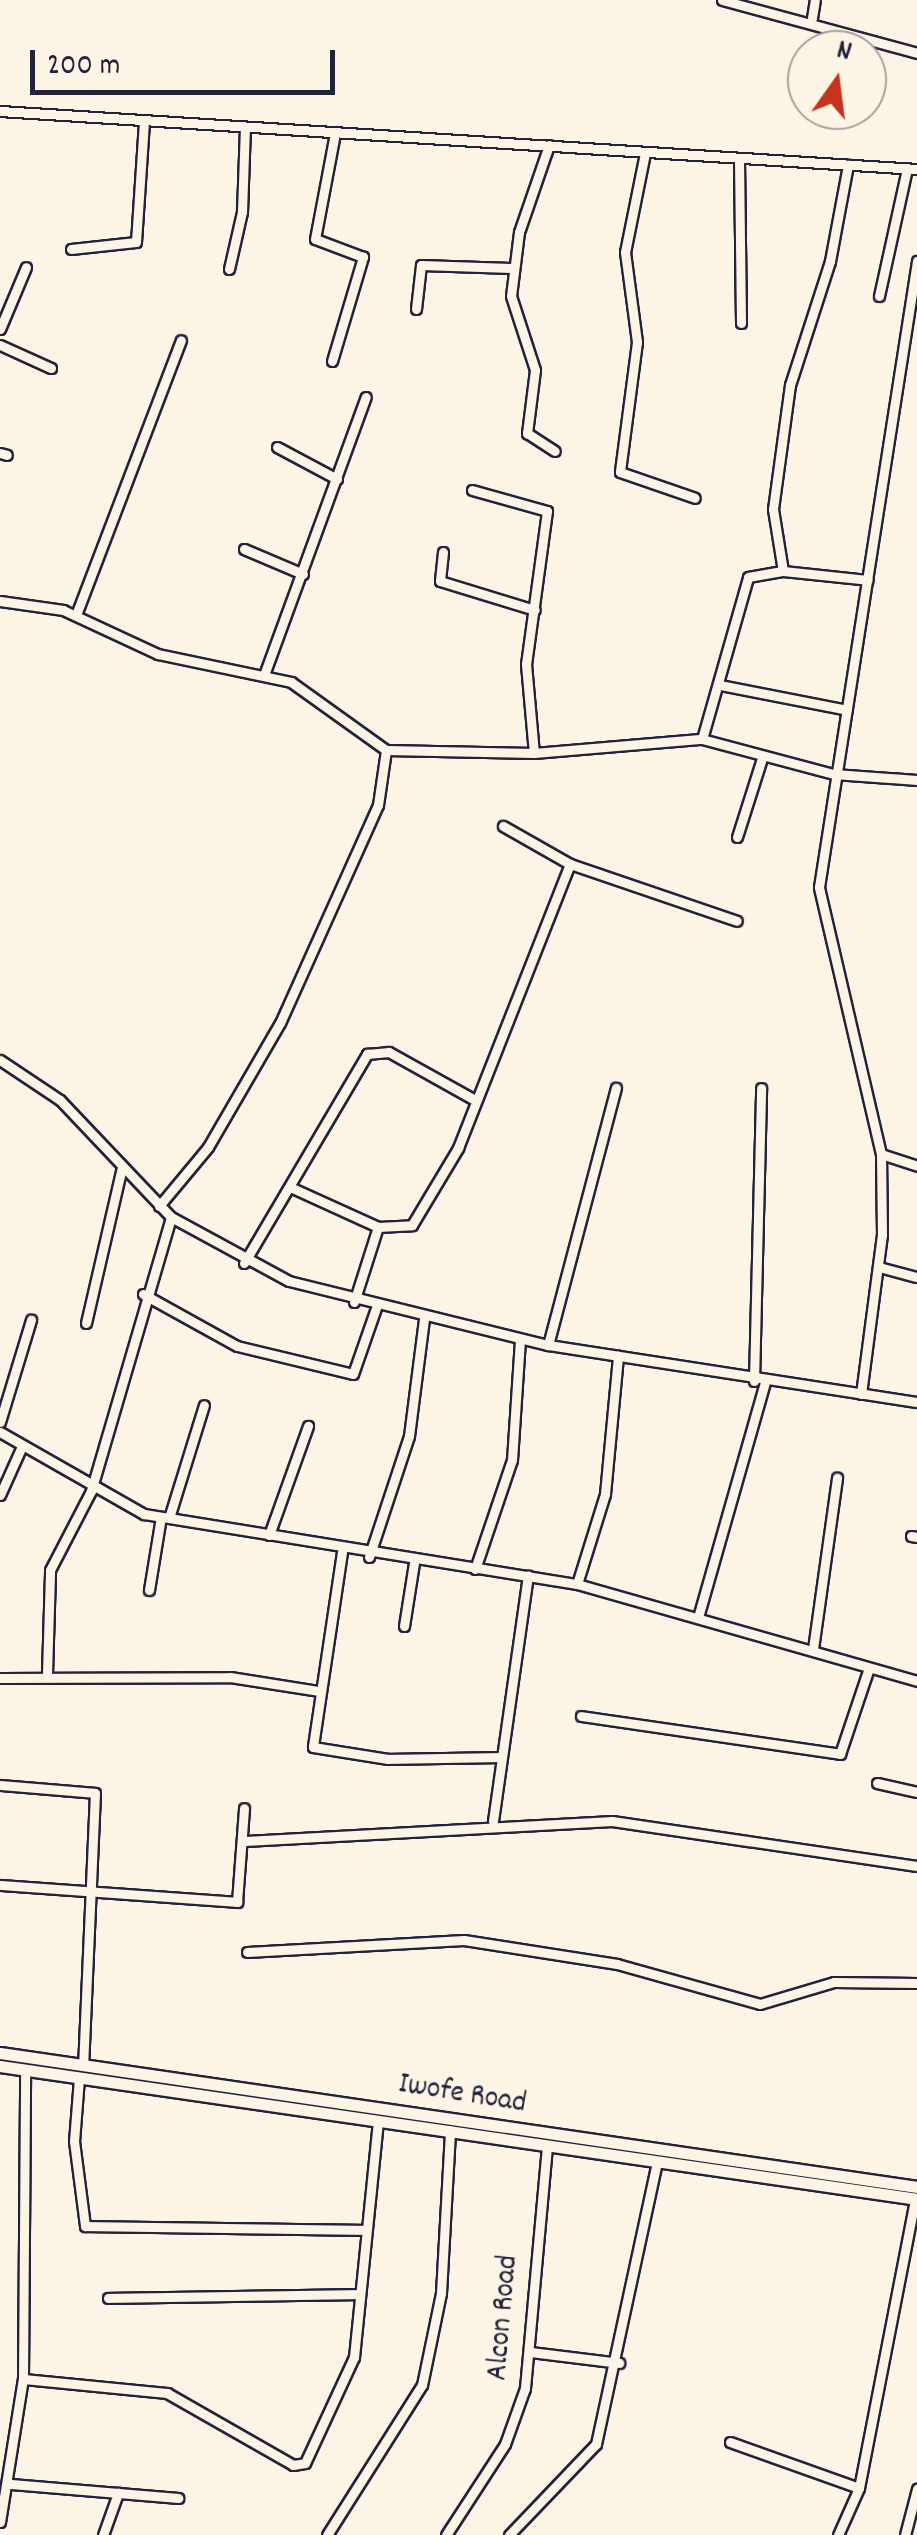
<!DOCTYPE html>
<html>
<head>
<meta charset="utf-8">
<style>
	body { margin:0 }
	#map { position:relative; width:917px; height:2535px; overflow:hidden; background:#fcf5e5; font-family:Dekko,sans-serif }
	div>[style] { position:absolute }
	.roads { filter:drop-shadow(2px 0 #22223b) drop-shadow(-2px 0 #22223b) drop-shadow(0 2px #22223b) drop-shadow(0 -2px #22223b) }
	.street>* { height:9px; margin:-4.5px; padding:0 4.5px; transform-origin:4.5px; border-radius:4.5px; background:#fcf5e5 }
	.secondary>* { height:11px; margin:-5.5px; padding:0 5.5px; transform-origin:5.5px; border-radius:5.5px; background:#fcf5e5 }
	span { translate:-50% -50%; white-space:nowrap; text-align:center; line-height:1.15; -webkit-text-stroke:8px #fcf5e5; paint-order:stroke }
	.street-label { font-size:30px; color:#22223b }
	.north { position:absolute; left:787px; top:30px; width:100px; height:100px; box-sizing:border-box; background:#fcf5e5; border:2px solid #a5a1a1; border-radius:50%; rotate:14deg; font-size:28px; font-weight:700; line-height:40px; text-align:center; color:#22223b }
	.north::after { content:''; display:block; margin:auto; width:35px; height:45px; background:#c8321e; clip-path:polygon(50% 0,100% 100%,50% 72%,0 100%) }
	.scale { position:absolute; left:30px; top:50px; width:305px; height:45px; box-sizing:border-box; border:5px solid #22223b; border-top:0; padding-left:12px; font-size:30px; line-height:35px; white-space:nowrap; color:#22223b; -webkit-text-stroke:8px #fcf5e5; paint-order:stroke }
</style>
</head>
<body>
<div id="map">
	<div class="roads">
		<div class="street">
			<i style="left:722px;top:0;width:202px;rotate:15.2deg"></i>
			<i style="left:812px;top:18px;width:18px;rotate:-81deg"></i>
			<i style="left:0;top:111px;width:919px;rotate:3.62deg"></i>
			<i style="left:549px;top:145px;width:92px;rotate:109deg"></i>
			<i style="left:519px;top:232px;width:64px;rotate:97.1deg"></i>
			<i style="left:511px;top:296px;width:78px;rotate:72deg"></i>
			<i style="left:535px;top:370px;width:64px;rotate:97.2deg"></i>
			<i style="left:527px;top:433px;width:33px;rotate:33deg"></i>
			<i style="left:645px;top:153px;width:101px;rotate:101.4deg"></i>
			<i style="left:625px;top:252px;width:91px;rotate:82.4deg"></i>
			<i style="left:637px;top:342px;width:131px;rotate:97.5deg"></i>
			<i style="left:620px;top:472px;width:79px;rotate:19.1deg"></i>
			<i style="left:739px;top:159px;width:164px;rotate:89.3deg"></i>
			<i style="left:71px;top:249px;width:65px;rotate:-6.1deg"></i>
			<i style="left:136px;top:242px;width:121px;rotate:-86.2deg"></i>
			<i style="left:229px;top:269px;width:58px;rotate:-77.2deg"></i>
			<i style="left:242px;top:212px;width:84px;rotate:-88deg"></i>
			<i style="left:879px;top:296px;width:130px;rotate:-77.6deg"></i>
			<i style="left:416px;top:309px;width:44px;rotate:-83.5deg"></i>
			<i style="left:421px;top:265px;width:90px;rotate:1.9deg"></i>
			<i style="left:0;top:329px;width:67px;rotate:-67.2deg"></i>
			<i style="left:0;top:345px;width:56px;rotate:24.3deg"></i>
			<i style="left:332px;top:361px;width:109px;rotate:-73.4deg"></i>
			<i style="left:363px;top:257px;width:51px;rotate:-159.4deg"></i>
			<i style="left:315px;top:239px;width:108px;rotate:-79.3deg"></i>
			<i style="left:277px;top:447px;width:68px;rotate:28.1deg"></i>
			<i style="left:0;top:453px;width:7px;rotate:16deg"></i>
			<i style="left:472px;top:490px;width:78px;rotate:15.6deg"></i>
			<i style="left:547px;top:511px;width:154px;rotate:97.8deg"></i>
			<i style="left:526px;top:664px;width:89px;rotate:84.9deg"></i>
			<i style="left:244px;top:549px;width:64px;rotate:23deg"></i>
			<i style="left:443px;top:552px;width:29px;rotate:96deg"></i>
			<i style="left:440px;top:581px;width:99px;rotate:17deg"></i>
			<i style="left:783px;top:571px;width:63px;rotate:-99.2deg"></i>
			<i style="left:773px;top:509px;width:125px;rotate:-82.2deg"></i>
			<i style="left:790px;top:385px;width:130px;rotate:-72.1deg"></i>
			<i style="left:830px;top:261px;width:98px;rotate:-79.4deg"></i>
			<i style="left:0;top:601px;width:64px;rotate:8.1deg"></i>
			<i style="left:63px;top:610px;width:105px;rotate:24.9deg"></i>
			<i style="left:158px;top:654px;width:136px;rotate:11.9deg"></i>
			<i style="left:291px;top:682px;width:117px;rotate:35.6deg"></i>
			<i style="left:386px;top:750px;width:148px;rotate:1.2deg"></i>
			<i style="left:534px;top:753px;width:169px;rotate:-4.8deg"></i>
			<i style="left:702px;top:739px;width:137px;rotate:14.9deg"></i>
			<i style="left:834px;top:774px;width:83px;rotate:4.1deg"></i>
			<i style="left:76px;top:615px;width:294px;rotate:-69.1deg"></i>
			<i style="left:264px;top:675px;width:296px;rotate:-69.9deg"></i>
			<i style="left:720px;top:685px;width:129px;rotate:11.1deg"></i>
			<i style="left:702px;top:739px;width:168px;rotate:-74.1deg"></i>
			<i style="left:748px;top:577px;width:36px;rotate:-10deg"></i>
			<i style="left:783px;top:571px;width:85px;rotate:6deg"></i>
			<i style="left:503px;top:826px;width:77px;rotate:29.6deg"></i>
			<i style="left:570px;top:864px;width:176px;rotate:18.8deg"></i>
			<i style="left:737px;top:837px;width:83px;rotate:-72.4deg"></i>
			<i style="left:0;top:1060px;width:72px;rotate:33.7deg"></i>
			<i style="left:60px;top:1100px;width:161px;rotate:46.5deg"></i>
			<i style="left:171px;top:1217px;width:134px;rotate:28.5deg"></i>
			<i style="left:289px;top:1281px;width:267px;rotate:13.9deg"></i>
			<i style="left:548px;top:1345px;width:373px;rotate:8.8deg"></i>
			<i style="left:881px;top:1154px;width:38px;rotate:18deg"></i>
			<i style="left:290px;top:1187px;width:97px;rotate:24.4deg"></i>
			<i style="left:378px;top:1227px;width:34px;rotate:-3deg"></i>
			<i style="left:412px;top:1225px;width:90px;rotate:-59.1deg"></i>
			<i style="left:458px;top:1148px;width:305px;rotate:-68.5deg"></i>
			<i style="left:159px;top:1206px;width:77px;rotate:-50.3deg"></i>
			<i style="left:208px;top:1147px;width:143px;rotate:-59.9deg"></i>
			<i style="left:280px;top:1023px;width:239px;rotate:-65.8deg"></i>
			<i style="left:378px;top:805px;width:56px;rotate:-81.7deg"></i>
			<i style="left:244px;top:1263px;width:243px;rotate:-59.5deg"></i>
			<i style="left:367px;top:1054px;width:22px;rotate:-5deg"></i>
			<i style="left:389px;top:1052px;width:96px;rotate:29.2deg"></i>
			<i style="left:879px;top:1267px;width:39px;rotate:15deg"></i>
			<i style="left:143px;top:1294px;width:107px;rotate:29deg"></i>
			<i style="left:237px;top:1346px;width:119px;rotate:13.6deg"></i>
			<i style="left:353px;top:1374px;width:70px;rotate:-70.8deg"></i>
			<i style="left:354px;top:1302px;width:79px;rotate:-72.3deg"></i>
			<i style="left:86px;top:1323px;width:160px;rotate:-77deg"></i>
			<i style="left:548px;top:1345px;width:266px;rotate:-75.2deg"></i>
			<i style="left:754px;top:1381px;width:293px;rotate:-88.6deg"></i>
			<i style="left:861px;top:1394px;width:160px;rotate:-82.5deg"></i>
			<i style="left:882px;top:1235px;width:81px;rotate:-90.7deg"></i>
			<i style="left:881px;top:1154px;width:274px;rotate:-103.1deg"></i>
			<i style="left:819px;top:887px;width:634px;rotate:-81.1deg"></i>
			<i style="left:0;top:1422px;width:107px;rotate:-73.1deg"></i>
			<i style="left:0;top:1432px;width:166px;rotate:29.7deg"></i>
			<i style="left:144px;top:1514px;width:439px;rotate:9.2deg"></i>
			<i style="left:577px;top:1584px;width:354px;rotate:15.9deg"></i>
			<i style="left:0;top:1495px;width:54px;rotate:-65.8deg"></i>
			<i style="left:169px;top:1518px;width:118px;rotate:-72.8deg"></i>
			<i style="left:269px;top:1535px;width:116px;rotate:-70.3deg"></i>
			<i style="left:911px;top:1536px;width:6px;rotate:9deg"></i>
			<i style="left:342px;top:1552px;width:197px;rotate:98.5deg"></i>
			<i style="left:313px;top:1747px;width:76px;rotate:9.1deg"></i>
			<i style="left:388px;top:1759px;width:111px;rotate:-1deg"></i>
			<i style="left:369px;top:1557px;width:127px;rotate:-71.7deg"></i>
			<i style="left:409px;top:1436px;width:118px;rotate:-82.7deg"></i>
			<i style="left:475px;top:1569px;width:115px;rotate:-71.3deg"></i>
			<i style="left:512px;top:1460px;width:121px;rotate:-86.2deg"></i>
			<i style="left:577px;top:1584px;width:94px;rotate:-72.7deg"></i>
			<i style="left:605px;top:1494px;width:139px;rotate:-84.6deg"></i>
			<i style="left:149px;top:1590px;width:74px;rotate:-80.7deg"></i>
			<i style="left:699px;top:1614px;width:240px;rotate:-74.1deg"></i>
			<i style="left:404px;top:1626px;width:64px;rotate:-81deg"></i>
			<i style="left:813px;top:1649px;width:173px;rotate:-82deg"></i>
			<i style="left:47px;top:1674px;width:104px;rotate:-88.3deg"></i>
			<i style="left:50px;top:1570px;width:89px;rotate:-62.6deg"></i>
			<i style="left:91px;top:1491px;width:285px;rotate:-73.7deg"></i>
			<i style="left:0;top:1678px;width:230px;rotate:-0.2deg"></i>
			<i style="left:230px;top:1677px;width:89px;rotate:9deg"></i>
			<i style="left:581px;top:1716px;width:262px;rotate:8.3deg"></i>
			<i style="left:840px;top:1754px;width:91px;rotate:-71.4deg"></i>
			<i style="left:877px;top:1783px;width:41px;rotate:12.7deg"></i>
			<i style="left:0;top:1785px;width:95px;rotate:4.8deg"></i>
			<i style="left:95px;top:1793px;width:272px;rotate:92.5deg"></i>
			<i style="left:493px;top:1821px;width:248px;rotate:-81.9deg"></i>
			<i style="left:245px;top:1841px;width:368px;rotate:-3.1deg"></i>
			<i style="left:612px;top:1821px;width:308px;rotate:8.4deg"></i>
			<i style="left:0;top:1885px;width:238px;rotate:4.1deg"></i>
			<i style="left:237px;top:1902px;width:94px;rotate:-85.7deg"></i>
			<i style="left:247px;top:1952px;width:217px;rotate:-3.2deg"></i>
			<i style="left:464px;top:1940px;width:155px;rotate:8.9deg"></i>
			<i style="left:617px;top:1964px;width:148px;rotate:15.6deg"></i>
			<i style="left:760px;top:2004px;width:77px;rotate:-16.6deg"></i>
			<i style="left:834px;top:1982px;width:83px;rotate:0.7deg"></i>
			<i style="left:79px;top:2078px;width:63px;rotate:94.5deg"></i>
			<i style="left:74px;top:2141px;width:86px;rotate:82.6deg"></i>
			<i style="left:85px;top:2226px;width:281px;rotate:0.8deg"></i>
			<i style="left:108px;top:2298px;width:251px;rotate:-0.9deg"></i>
			<i style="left:531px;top:2352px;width:89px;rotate:7.1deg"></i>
			<i style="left:23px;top:2379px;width:145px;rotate:5.6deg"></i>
			<i style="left:167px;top:2393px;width:145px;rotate:29.7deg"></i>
			<i style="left:293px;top:2465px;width:12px;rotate:-9deg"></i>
			<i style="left:305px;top:2463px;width:117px;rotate:-65.2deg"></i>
			<i style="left:354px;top:2357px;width:237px;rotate:-84.2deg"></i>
			<i style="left:730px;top:2442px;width:137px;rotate:19.6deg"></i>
			<i style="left:11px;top:2484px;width:168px;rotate:4.8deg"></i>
			<i style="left:0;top:2522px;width:145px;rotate:-80.9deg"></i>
			<i style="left:23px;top:2379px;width:309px;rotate:-89.6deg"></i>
			<i style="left:103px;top:2535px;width:45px;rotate:-70.3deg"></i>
			<i style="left:327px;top:2535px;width:178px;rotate:-57.7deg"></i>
			<i style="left:422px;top:2385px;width:94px;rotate:-78.3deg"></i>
			<i style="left:441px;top:2293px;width:163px;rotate:-86.8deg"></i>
			<i style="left:446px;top:2535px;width:108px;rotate:-57deg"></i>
			<i style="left:505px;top:2444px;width:59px;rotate:-70.3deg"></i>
			<i style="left:525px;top:2388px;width:244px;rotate:-84.8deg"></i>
			<i style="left:509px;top:2535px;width:126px;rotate:-46.3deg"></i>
			<i style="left:596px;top:2444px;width:289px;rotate:-77.8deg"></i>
			<i style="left:838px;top:2535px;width:51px;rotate:-65.9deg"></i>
			<i style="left:859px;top:2488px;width:294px;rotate:-79deg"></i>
			<i style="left:905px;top:2535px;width:48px;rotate:-75.4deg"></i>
		</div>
		<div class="secondary">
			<i style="left:0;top:2053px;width:927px;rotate:8.31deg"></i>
			<i style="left:0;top:2066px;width:927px;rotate:8.25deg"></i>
		</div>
	</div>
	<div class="street-label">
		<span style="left:462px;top:2096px;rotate:9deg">Iwofe Road</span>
		<span style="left:505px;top:2318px;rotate:-85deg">Alcon Road</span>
	</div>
	<div class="north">N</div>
	<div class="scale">200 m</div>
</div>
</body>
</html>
